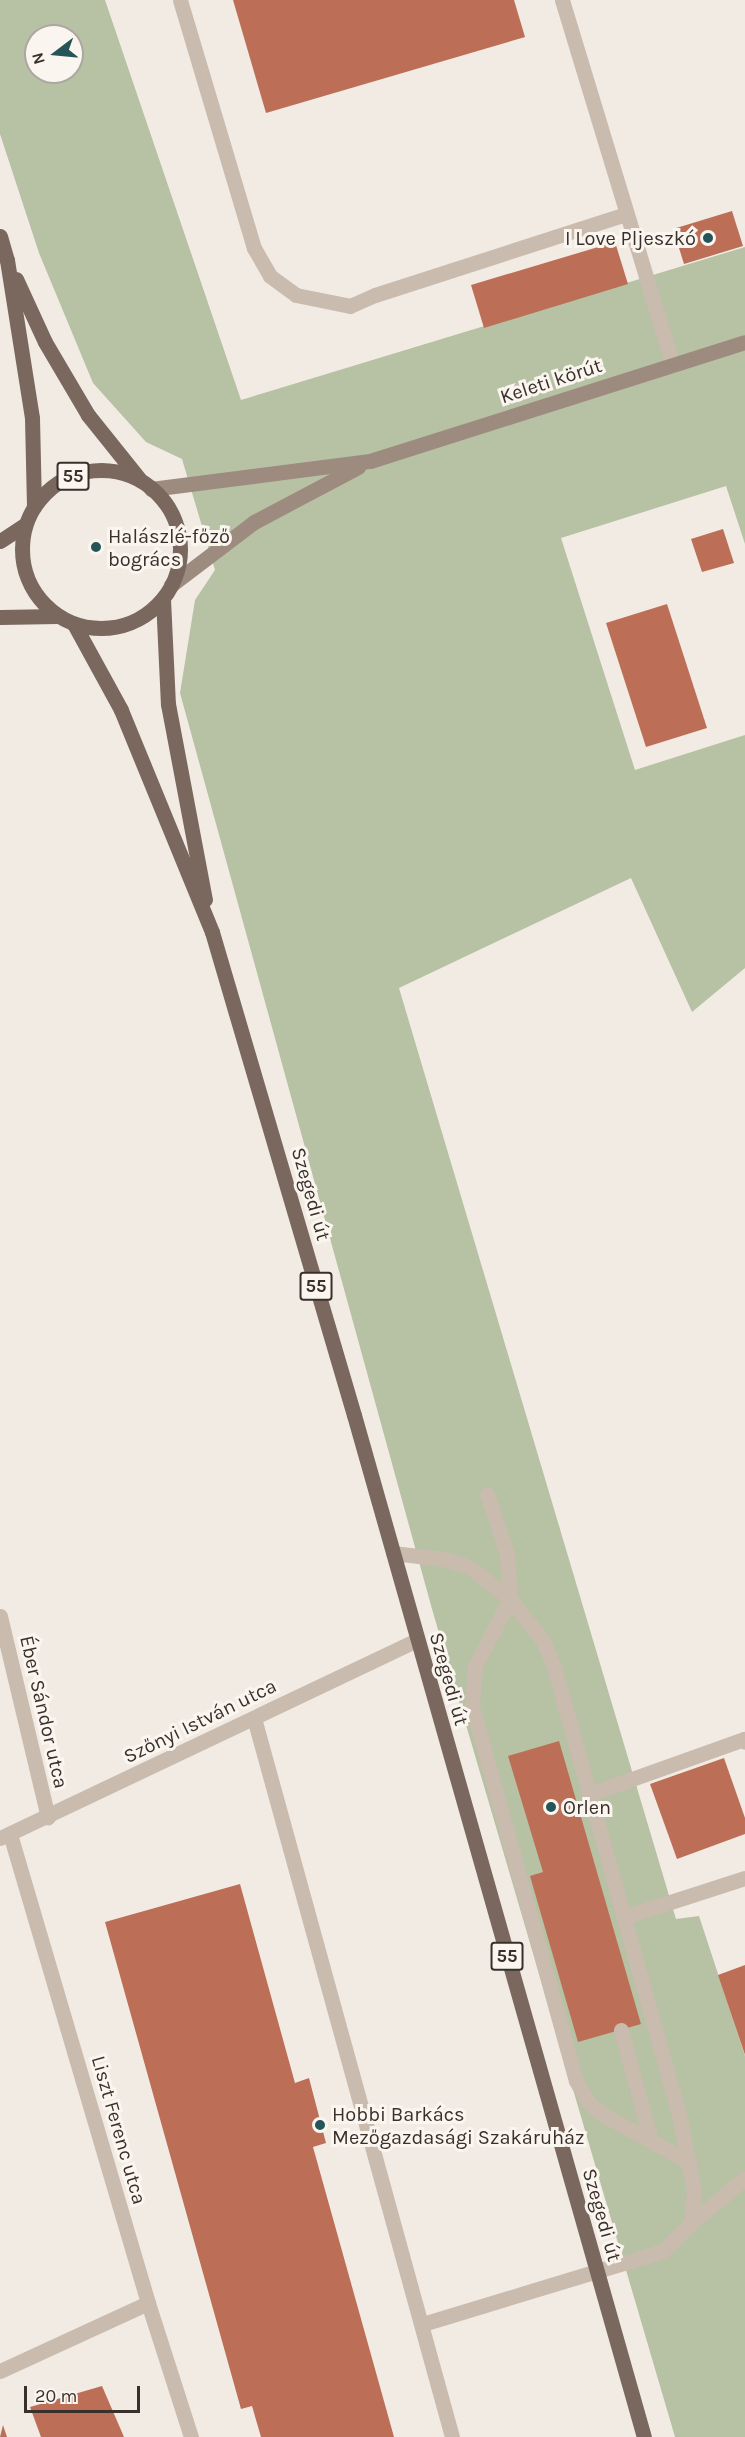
<!DOCTYPE html>
<html>
<head>
<meta charset="utf-8">
<style>
	body { margin:0 }
	#map { position:relative; width:745px; height:2437px; overflow:hidden; background:#f2ebe3; font-family:Karla,sans-serif }
	div>[style] { position:absolute }
	.green>* { inset:0; background:#b7c1a3 }
	.building>* { inset:0; background:#bc6f56 }
	.service>* { height:15px; margin:-7.5px; padding:0 7.5px; transform-origin:7.5px; border-radius:7.5px; background:#cabbaf }
	.minor>* { height:15px; margin:-7.5px; padding:0 7.5px; transform-origin:7.5px; border-radius:7.5px; background:#cabbaf }
	.secondary>* { height:15px; margin:-7.5px; padding:0 7.5px; transform-origin:7.5px; border-radius:7.5px; background:#9e8b80 }
	.primary>* { height:15px; margin:-7.5px; padding:0 7.5px; transform-origin:7.5px; border-radius:7.5px; background:#7a685f }
	.primary>.ring { margin:-7.5px; padding:0; box-sizing:content-box; background:none; border:15px solid #7a685f; border-radius:50% }
	.dots>* { width:16px; height:16px; translate:-50% -50%; box-sizing:border-box; border:3px solid #faf5ef; border-radius:50% }
	span { translate:-50% -50%; white-space:nowrap; text-align:center; line-height:1.15; -webkit-text-stroke:6px #faf5ef; paint-order:stroke }
	.shield-label span { padding:2px 4px; background:#faf5ef; border:2px solid; border-radius:4px; -webkit-text-stroke-width:0 }
	.shield-label { font-size:18px; color:#39302c; font-weight:700 }
	.poi-label { font-size:20px; color:#39302c }
	.right { translate:-100% -50%; text-align:right }
	.left { translate:0 -50%; text-align:left }
	.street-label { font-size:20px; color:#39302c }
	.north { position:absolute; left:24px; top:24px; width:60px; height:60px; box-sizing:border-box; background:#faf5ef; border:2px solid #ada6a1; border-radius:50%; rotate:254deg; font-size:16px; font-weight:700; line-height:24px; text-align:center; color:#39302c }
	.north::after { content:''; display:block; margin:auto; width:21px; height:27px; background:#255558; clip-path:polygon(50% 0,100% 100%,50% 72%,0 100%) }
	.scale { position:absolute; left:24px; top:2386px; width:116px; height:27px; box-sizing:border-box; border:3px solid #39302c; border-top:0; padding-left:8px; font-size:18px; line-height:21px; white-space:nowrap; color:#39302c; -webkit-text-stroke:4px #faf5ef; paint-order:stroke }
</style>
</head>
<body>
<div id="map">
	<div class="green">
		<i style="clip-path:polygon(evenodd,0 0,105px 0,241px 400px,745px 247px,745px 544px,726px 486px,561px 538px,635px 770px,745px 735px,745px 968px,692px 1012px,631px 878px,399px 988px,676px 1919px,699px 1916px,745px 2056px,745px 2437px,675px 2437px,432px 1609px,180px 693px,195px 600px,215px 570px,182px 459px,146px 442px,93px 383px,39px 253px,0 134px,0 0,36px 36px,72px 36px,72px 72px,36px 72px,36px 36px)"></i>
	</div>
	<div class="building">
		<i style="clip-path:polygon(233px 0,514px 0,525px 37px,266px 113px)"></i>
		<i style="clip-path:polygon(732px 211px,743px 246px,684px 264px,673px 229px)"></i>
		<i style="clip-path:polygon(615px 242px,628px 284px,484px 328px,471px 285px)"></i>
		<i style="clip-path:polygon(723px 529px,734px 563px,702px 572px,691px 539px)"></i>
		<i style="clip-path:polygon(667px 604px,707px 728px,646px 747px,606px 623px)"></i>
		<i style="clip-path:polygon(559px 1741px,641px 2024px,578px 2042px,530px 1876px,543px 1872px,508px 1756px)"></i>
		<i style="clip-path:polygon(724px 1758px,745px 1818px,745px 1834px,677px 1859px,650px 1784px)"></i>
		<i style="clip-path:polygon(240px 1884px,295px 2083px,309px 2078px,326px 2143px,313px 2147px,394px 2437px,261px 2437px,252px 2406px,241px 2409px,105px 1922px)"></i>
		<i style="clip-path:polygon(745px 1965px,745px 2055px,718px 1975px)"></i>
		<i style="clip-path:polygon(102px 2386px,124px 2437px,41px 2437px,30px 2407px)"></i>
		<i style="clip-path:polygon(3px 2425px,7px 2437px,0 2437px)"></i>
	</div>
	<div class="service">
		<i style="left:180px;top:0;width:259px;rotate:73.4deg"></i>
		<i style="left:254px;top:248px;width:32px;rotate:60deg"></i>
		<i style="left:270px;top:276px;width:32px;rotate:36deg"></i>
		<i style="left:296px;top:295px;width:55px;rotate:11.5deg"></i>
		<i style="left:350px;top:306px;width:27px;rotate:-24deg"></i>
		<i style="left:375px;top:295px;width:264px;rotate:-17.9deg"></i>
		<i style="left:562px;top:0;width:382px;rotate:73.1deg"></i>
		<i style="left:487px;top:1494px;width:63px;rotate:71.6deg"></i>
		<i style="left:507px;top:1554px;width:45px;rotate:86.2deg"></i>
		<i style="left:510px;top:1599px;width:76px;rotate:117.6deg"></i>
		<i style="left:475px;top:1666px;width:40px;rotate:94.3deg"></i>
		<i style="left:472px;top:1706px;width:389px;rotate:74.5deg"></i>
		<i style="left:576px;top:2081px;width:27px;rotate:59deg"></i>
		<i style="left:590px;top:2104px;width:18px;rotate:38deg"></i>
		<i style="left:604px;top:2115px;width:97px;rotate:28.9deg"></i>
		<i style="left:393px;top:1553px;width:51px;rotate:6.7deg"></i>
		<i style="left:444px;top:1559px;width:28px;rotate:18deg"></i>
		<i style="left:471px;top:1568px;width:50px;rotate:38.5deg"></i>
		<i style="left:510px;top:1599px;width:53px;rotate:51.8deg"></i>
		<i style="left:543px;top:1641px;width:28px;rotate:67deg"></i>
		<i style="left:554px;top:1667px;width:465px;rotate:74.4deg"></i>
		<i style="left:679px;top:2115px;width:77px;rotate:78.8deg"></i>
		<i style="left:694px;top:2191px;width:32px;rotate:95deg"></i>
		<i style="left:691px;top:2223px;width:40px;rotate:135deg"></i>
		<i style="left:663px;top:2251px;width:252px;rotate:163.1deg"></i>
		<i style="left:254px;top:1718px;width:746px;rotate:74.6deg"></i>
		<i style="left:590px;top:1794px;width:164px;rotate:-19.7deg"></i>
		<i style="left:744px;top:1739px;width:3px;rotate:72deg"></i>
		<i style="left:624px;top:1917px;width:127px;rotate:-17.9deg"></i>
		<i style="left:621px;top:2030px;width:115px;rotate:74.9deg"></i>
	</div>
	<div class="minor">
		<i style="left:0;top:1616px;width:207px;rotate:76.6deg"></i>
		<i style="left:10px;top:1834px;width:489px;rotate:73.6deg"></i>
		<i style="left:148px;top:2303px;width:141px;rotate:72.2deg"></i>
		<i style="left:0;top:1838px;width:462px;rotate:-25.4deg"></i>
		<i style="left:691px;top:2223px;width:70px;rotate:-39.8deg"></i>
		<i style="left:0;top:2371px;width:163px;rotate:-24.7deg"></i>
	</div>
	<div class="secondary">
		<i style="left:151px;top:489px;width:221px;rotate:-7.3deg"></i>
		<i style="left:370px;top:461px;width:393px;rotate:-17.6deg"></i>
		<i style="left:171px;top:585px;width:104px;rotate:-37.2deg"></i>
		<i style="left:254px;top:522px;width:118px;rotate:-27.9deg"></i>
	</div>
	<div class="primary">
		<i style="left:0;top:236px;width:25px;rotate:74deg"></i>
		<i style="left:7px;top:260px;width:160px;rotate:81deg"></i>
		<i style="left:32px;top:418px;width:89px;rotate:88.7deg"></i>
		<i style="left:16px;top:279px;width:69px;rotate:65.3deg"></i>
		<i style="left:45px;top:342px;width:85px;rotate:59.5deg"></i>
		<i style="left:88px;top:415px;width:83px;rotate:51.3deg"></i>
		<i class="ring" style="left:22px;top:470px;width:143px;height:143px"></i>
		<i style="left:0;top:541px;width:30px;rotate:-33deg"></i>
		<i style="left:163px;top:599px;width:105px;rotate:87.3deg"></i>
		<i style="left:168px;top:704px;width:199px;rotate:79.3deg"></i>
		<i style="left:0;top:617px;width:58px;rotate:-1deg"></i>
		<i style="left:74px;top:624px;width:98px;rotate:61.3deg"></i>
		<i style="left:121px;top:710px;width:240px;rotate:67.7deg"></i>
		<i style="left:212px;top:932px;width:503px;rotate:73.62deg"></i>
		<i style="left:354px;top:1415px;width:1062px;rotate:74.16deg"></i>
	</div>
	<div class="dots">
		<i style="left:708px;top:238px;background:#255558"></i>
		<i style="left:96px;top:547px;background:#255558"></i>
		<i style="left:551px;top:1807px;background:#255558"></i>
		<i style="left:320px;top:2125px;background:#255558"></i>
	</div>
	<div class="shield-label">
		<span style="left:73px;top:476px">55</span>
		<span style="left:316px;top:1286px">55</span>
		<span style="left:507px;top:1956px">55</span>
	</div>
	<div class="poi-label">
		<span class="right" style="left:696px;top:238px">I Love Pljeszkó</span>
		<span class="left" style="left:108px;top:548px">Halászlé-főző<br>bogrács</span>
		<span class="left" style="left:563px;top:1807px">Orlen</span>
		<span class="left" style="left:332px;top:2126px">Hobbi Barkács<br>Mezőgazdasági Szakáruház</span>
	</div>
	<div class="street-label">
		<span style="left:551px;top:381px;rotate:-18deg">Keleti körút</span>
		<span style="left:311px;top:1194px;rotate:74deg">Szegedi út</span>
		<span style="left:449px;top:1679px;rotate:74deg">Szegedi út</span>
		<span style="left:44px;top:1712px;rotate:77deg">Éber Sándor utca</span>
		<span style="left:200px;top:1721px;rotate:-26deg">Szőnyi István utca</span>
		<span style="left:119px;top:2130px;rotate:74deg">Liszt Ferenc utca</span>
		<span style="left:602px;top:2215px;rotate:74deg">Szegedi út</span>
	</div>
	<div class="north">N</div>
	<div class="scale">20 m</div>
</div>
</body>
</html>
